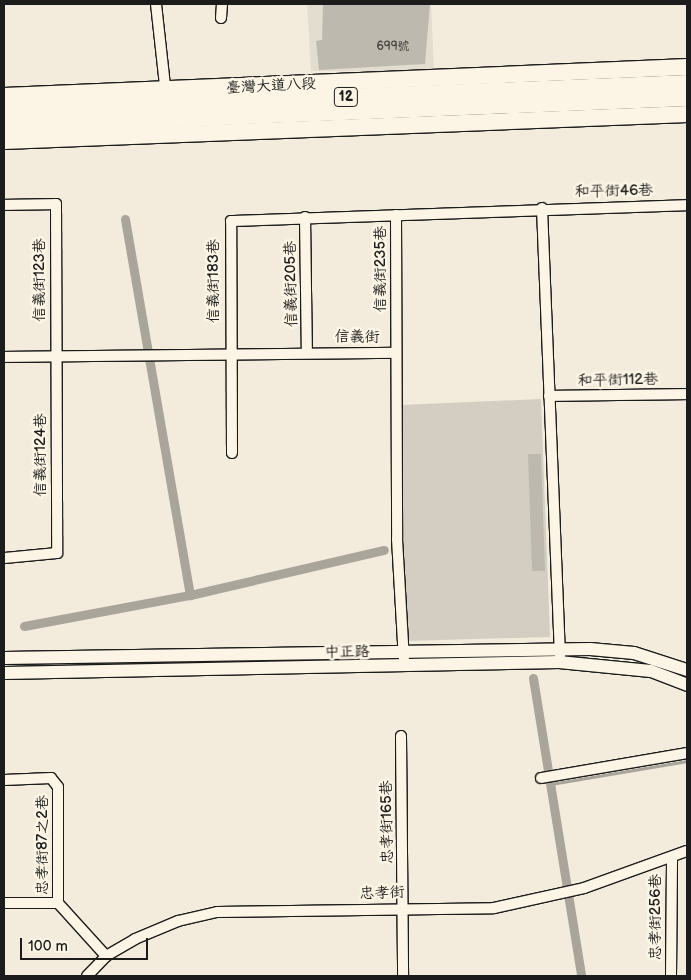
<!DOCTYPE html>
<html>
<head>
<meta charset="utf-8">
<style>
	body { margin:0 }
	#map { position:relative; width:691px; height:980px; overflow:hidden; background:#f3ecdd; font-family:"Balsamiq Sans","LXGW WenKai TC",sans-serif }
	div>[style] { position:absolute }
	.built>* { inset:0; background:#e3ddcf }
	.green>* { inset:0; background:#d3cec1 }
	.stream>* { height:2.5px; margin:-1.25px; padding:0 1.25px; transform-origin:1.25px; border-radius:1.25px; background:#aaa59b }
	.canal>* { height:9px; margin:-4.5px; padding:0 4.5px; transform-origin:4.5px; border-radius:4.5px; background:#aaa59b }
	.building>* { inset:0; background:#beb9ae }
	.roads { filter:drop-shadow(1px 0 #1c1c1c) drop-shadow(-1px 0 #1c1c1c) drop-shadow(0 1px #1c1c1c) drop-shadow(0 -1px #1c1c1c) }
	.minor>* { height:10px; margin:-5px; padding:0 5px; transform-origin:5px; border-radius:5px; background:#fcf5e5 }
	.tertiary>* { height:12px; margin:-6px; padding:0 6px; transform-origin:6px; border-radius:6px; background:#fcf5e5 }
	.primary>* { height:16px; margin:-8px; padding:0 8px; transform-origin:8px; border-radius:8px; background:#fcf5e5 }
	span { translate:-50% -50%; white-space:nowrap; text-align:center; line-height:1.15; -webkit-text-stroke:5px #fcf5e5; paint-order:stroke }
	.number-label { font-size:12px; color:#444340 }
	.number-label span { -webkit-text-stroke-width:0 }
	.shield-label span { padding:1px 4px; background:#fcf5e5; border:1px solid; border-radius:4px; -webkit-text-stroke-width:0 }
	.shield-label { font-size:14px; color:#1c1c1c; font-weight:700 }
	.street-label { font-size:15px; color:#1c1c1c }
	.frame { position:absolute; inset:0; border:5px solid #1c1c1c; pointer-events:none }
	.scale { position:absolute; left:20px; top:938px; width:128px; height:22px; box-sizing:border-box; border:2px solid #1c1c1c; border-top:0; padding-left:6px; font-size:15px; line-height:18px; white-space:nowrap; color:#1c1c1c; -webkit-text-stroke:4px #fcf5e5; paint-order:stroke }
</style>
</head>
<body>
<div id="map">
	<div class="built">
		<i style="clip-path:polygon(307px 4px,431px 4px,434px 71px,311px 71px)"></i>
	</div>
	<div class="green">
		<i style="clip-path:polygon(541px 399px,550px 637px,405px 641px,401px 405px)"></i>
	</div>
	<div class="stream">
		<i style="left:551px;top:784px;width:138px;rotate:-9.6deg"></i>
	</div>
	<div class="canal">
		<i style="left:125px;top:219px;width:382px;rotate:80.2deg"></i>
		<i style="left:24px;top:626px;width:169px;rotate:-10.6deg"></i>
		<i style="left:190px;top:595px;width:199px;rotate:-13.1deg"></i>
		<i style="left:533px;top:678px;width:302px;rotate:80.8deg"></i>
	</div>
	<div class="building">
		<i style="clip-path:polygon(323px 4px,430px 4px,425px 64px,319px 70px,316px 41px,322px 40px)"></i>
		<i style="clip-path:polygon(528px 454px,541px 454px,545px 571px,532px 571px)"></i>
	</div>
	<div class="roads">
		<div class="minor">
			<i style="left:156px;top:4px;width:92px;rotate:83.7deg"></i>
			<i style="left:221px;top:18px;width:14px;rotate:-86deg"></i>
			<i style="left:4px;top:205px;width:52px;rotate:-1.1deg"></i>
			<i style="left:56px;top:204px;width:349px;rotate:89.8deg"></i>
			<i style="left:57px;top:553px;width:53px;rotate:174.6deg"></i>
			<i style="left:542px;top:208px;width:448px;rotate:87.7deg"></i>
			<i style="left:396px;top:215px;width:324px;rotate:89.8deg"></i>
			<i style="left:397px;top:539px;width:120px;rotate:86.7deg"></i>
			<i style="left:305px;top:217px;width:135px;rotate:89.2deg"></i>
			<i style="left:4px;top:357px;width:391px;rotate:-0.6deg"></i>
			<i style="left:549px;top:396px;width:138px;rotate:-0.8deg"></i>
			<i style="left:232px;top:453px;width:232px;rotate:-90.2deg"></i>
			<i style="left:231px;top:221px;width:456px;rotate:-2deg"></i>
			<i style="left:401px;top:736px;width:240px;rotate:89.5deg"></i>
			<i style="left:541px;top:778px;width:148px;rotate:-9.7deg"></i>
			<i style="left:4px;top:780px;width:47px;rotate:-2.4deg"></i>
			<i style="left:51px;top:778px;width:11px;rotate:52deg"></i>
			<i style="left:58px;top:787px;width:116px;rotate:90deg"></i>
			<i style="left:4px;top:903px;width:54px"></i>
			<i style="left:58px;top:903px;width:72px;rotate:47.8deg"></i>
			<i style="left:87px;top:976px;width:28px;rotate:-46deg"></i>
			<i style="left:106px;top:956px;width:34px;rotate:-30deg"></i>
			<i style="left:135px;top:939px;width:47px;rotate:-22.7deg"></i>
			<i style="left:178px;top:921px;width:40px;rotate:-13deg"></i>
			<i style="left:217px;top:912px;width:277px;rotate:-0.8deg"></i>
			<i style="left:494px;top:908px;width:92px;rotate:-12.5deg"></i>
			<i style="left:584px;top:888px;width:109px;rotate:-19.8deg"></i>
			<i style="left:671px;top:976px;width:118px;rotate:-89.5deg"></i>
		</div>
		<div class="tertiary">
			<i style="left:4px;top:658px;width:586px;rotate:-0.88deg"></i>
			<i style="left:590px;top:649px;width:44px;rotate:5.2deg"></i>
			<i style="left:634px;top:653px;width:56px;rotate:17.8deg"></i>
			<i style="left:4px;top:673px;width:555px;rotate:-1.14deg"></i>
			<i style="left:559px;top:662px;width:92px;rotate:5.6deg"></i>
			<i style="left:651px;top:671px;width:39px;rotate:21deg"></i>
		</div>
		<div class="primary">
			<i style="left:4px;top:96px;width:684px;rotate:-2.43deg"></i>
			<i style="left:4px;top:111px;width:684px;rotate:-2.35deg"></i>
			<i style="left:4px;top:126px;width:684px;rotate:-2.35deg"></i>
			<i style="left:4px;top:141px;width:684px;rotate:-2.26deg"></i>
		</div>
	</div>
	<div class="number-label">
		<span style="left:393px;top:47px">699號</span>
	</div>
	<div class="shield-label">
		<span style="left:346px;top:97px">12</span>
	</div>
	<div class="street-label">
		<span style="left:271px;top:86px;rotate:-3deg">臺灣大道八段</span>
		<span style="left:614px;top:191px;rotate:-1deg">和平街46巷</span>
		<span style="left:381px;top:269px;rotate:-90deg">信義街235巷</span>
		<span style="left:40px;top:280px;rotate:-90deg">信義街123巷</span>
		<span style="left:214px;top:281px;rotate:-90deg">信義街183巷</span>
		<span style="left:291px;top:284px;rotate:-91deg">信義街205巷</span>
		<span style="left:357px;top:337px;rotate:1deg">信義街</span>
		<span style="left:618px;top:380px;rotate:-1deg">和平街112巷</span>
		<span style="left:41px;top:455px;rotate:-90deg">信義街124巷</span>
		<span style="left:347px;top:652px;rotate:-1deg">中正路</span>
		<span style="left:387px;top:822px;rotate:-91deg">忠孝街165巷</span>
		<span style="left:43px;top:845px;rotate:-90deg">忠孝街87之2巷</span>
		<span style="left:382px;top:893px;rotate:-2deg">忠孝街</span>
		<span style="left:656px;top:917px;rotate:-90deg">忠孝街256巷</span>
	</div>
	<div class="frame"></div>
	<div class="scale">100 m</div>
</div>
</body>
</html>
